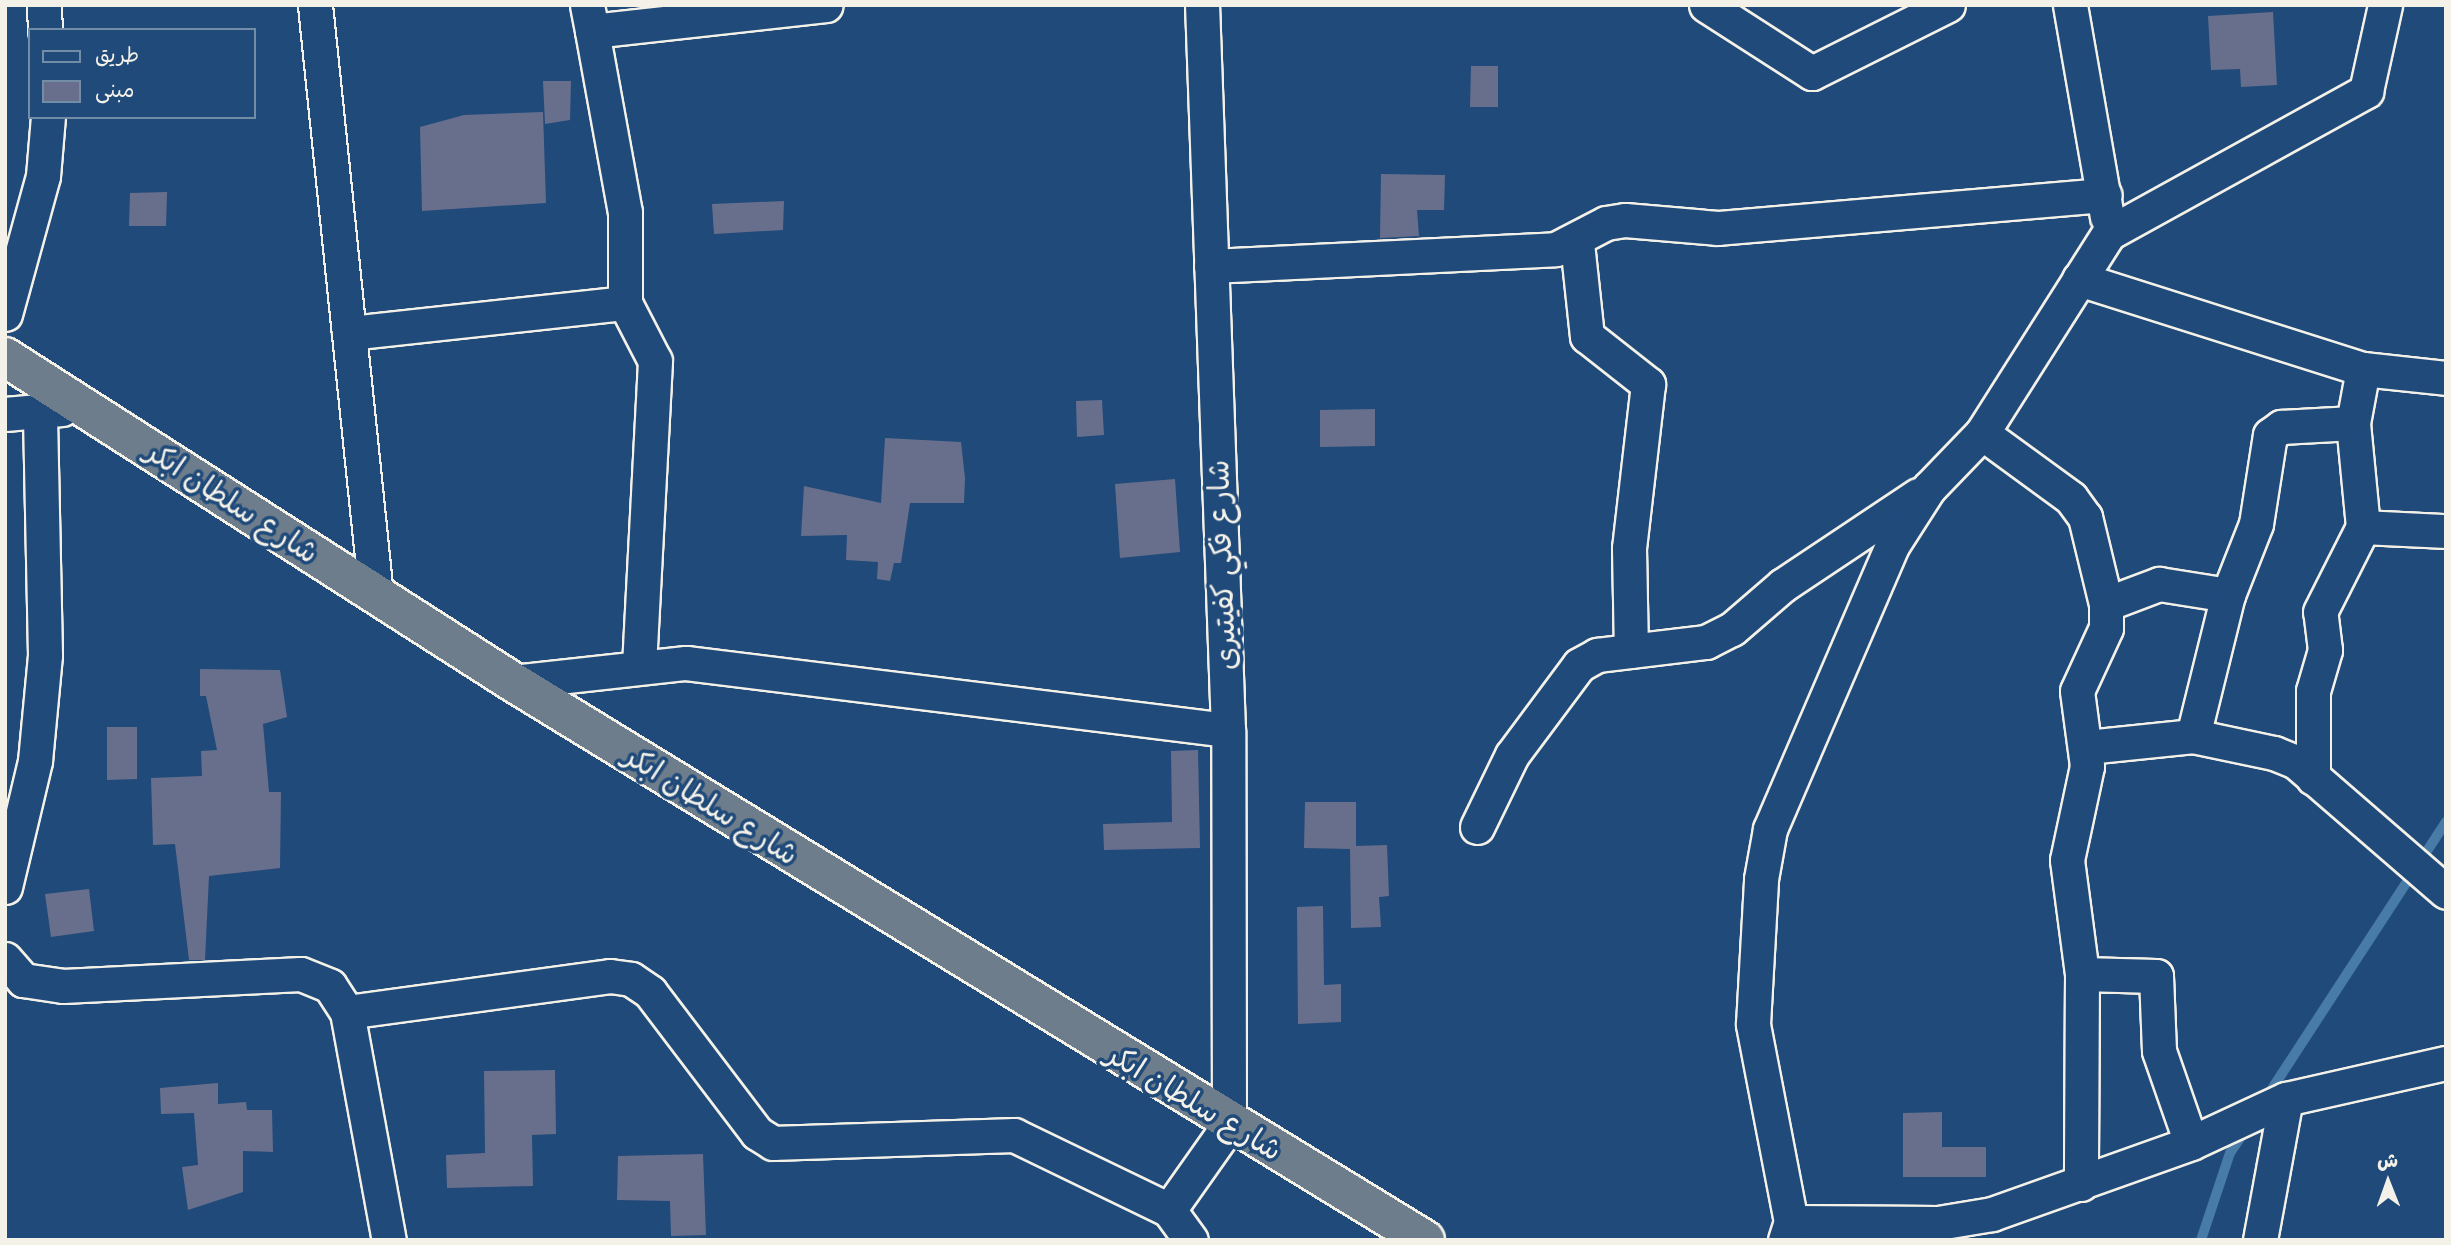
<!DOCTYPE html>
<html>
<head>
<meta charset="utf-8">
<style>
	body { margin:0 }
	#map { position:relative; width:2451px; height:1245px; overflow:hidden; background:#1f4a7a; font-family:Caveat,"Playpen Sans Arabic",sans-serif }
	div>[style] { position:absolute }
	.stream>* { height:10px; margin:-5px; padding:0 5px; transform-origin:5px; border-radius:5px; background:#487ba5 }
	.building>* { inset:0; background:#686f8d }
	.roads { filter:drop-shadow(2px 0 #f4f1e8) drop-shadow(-2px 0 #f4f1e8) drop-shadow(0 2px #f4f1e8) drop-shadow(0 -2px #f4f1e8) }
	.street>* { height:33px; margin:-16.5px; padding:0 16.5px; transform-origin:16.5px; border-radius:16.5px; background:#1f4a7a }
	.highway>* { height:38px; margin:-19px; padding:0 19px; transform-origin:19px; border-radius:19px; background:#6d7d8c }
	span { translate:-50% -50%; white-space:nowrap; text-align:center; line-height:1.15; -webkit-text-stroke:7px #1f4a7a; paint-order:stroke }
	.street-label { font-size:30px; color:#f4f1e8 }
	.frame { position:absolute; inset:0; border:7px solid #f4f1e8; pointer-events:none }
	.legend { position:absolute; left:28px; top:28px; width:228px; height:91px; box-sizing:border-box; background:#1f4a7a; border:2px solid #748da6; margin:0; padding:9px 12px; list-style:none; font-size:21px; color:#f4f1e8 }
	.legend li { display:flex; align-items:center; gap:14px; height:35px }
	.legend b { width:35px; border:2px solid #748da6 }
	.north { position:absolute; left:2353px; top:1147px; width:70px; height:70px; -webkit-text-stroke:5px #1f4a7a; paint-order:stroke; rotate:359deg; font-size:19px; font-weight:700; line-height:28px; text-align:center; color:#f4f1e8 }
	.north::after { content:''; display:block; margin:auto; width:24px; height:32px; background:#f4f1e8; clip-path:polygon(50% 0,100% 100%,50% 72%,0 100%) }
</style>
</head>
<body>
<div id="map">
	<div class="stream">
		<i style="left:2266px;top:1098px;width:330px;rotate:-56.9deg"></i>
		<i style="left:2201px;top:1240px;width:92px;rotate:-71.6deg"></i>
		<i style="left:2230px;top:1153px;width:32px;rotate:-56deg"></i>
	</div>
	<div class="building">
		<i style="clip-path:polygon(2273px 12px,2277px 85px,2241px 87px,2240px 69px,2211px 70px,2208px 16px)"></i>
		<i style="clip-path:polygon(1471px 66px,1498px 66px,1498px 107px,1470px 107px)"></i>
		<i style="clip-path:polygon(543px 81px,571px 81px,570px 120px,545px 124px)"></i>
		<i style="clip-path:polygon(543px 112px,546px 203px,422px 211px,420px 127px,464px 115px)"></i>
		<i style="clip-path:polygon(1381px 174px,1445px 175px,1444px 210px,1417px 210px,1419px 236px,1380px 238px)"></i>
		<i style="clip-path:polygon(167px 192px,166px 226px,129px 226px,130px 193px)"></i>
		<i style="clip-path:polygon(784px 201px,783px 230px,714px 234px,712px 204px)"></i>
		<i style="clip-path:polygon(1102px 400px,1104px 435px,1077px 437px,1076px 401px)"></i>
		<i style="clip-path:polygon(1375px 409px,1375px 446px,1320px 447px,1320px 410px)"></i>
		<i style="clip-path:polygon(885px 438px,961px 442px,965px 478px,964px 503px,910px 503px,901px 563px,894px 563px,890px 581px,877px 579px,878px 562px,846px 560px,847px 535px,801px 536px,804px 486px,881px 503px)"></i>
		<i style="clip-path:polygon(1175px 479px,1180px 552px,1120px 558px,1115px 484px)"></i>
		<i style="clip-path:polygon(200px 669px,280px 670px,287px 717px,263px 724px,269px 792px,281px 792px,280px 868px,209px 876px,205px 960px,189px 960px,175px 844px,153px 845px,151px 778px,202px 776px,201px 751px,217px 750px,206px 696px,200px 696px)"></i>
		<i style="clip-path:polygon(107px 727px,137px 727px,137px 779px,107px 780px)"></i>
		<i style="clip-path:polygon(1198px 750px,1200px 848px,1104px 850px,1103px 824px,1172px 822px,1171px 751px)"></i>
		<i style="clip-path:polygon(1305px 802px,1356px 802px,1356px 846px,1387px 845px,1389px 896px,1379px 897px,1381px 927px,1351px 928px,1350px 849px,1304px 848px)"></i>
		<i style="clip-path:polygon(89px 889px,94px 931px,51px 937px,45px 894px)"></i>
		<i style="clip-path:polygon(1323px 906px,1324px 985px,1341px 984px,1341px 1022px,1298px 1024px,1297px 907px)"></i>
		<i style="clip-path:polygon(555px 1070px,556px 1134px,532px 1135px,533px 1186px,447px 1188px,446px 1155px,485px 1153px,484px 1071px)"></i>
		<i style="clip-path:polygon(218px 1083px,218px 1104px,246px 1102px,247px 1110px,272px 1110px,273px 1152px,243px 1151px,243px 1192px,188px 1210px,182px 1167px,198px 1165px,194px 1113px,161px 1114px,160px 1088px)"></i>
		<i style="clip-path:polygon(1942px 1112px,1942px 1147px,1986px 1147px,1986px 1177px,1903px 1177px,1903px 1113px)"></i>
		<i style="clip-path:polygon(703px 1154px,706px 1235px,671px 1236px,670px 1201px,617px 1200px,618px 1156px)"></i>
	</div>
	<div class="roads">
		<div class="street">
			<i style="left:44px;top:5px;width:25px;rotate:88deg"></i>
			<i style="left:315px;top:5px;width:593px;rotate:84.1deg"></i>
			<i style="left:587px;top:5px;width:26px;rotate:79deg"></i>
			<i style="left:592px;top:31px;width:235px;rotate:-6.3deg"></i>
			<i style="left:1706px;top:5px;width:126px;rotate:32.7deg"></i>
			<i style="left:1812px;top:73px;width:152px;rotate:-26.6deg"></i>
			<i style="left:2070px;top:5px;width:215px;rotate:80.1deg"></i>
			<i style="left:592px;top:31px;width:184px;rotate:79.7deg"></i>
			<i style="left:625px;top:212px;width:91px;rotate:90deg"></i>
			<i style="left:625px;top:303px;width:65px;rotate:62.7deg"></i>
			<i style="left:655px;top:361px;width:303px;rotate:93deg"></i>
			<i style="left:1577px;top:243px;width:94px;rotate:83.9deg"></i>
			<i style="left:1587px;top:336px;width:78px;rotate:38.2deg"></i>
			<i style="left:1648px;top:384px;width:165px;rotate:96.6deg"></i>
			<i style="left:1629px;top:548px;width:103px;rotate:88.9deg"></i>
			<i style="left:1211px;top:266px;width:345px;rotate:-2.8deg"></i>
			<i style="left:1556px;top:249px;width:56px;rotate:-27.5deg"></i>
			<i style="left:1606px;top:223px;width:19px;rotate:-9deg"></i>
			<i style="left:1625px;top:220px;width:93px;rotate:4.9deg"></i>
			<i style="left:1718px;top:228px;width:388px;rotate:-4.9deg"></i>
			<i style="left:2079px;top:279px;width:298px;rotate:17.6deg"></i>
			<i style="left:2363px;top:369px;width:83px;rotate:6.2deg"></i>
			<i style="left:5px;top:314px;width:143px;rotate:-74.6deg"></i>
			<i style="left:43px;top:176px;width:59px;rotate:-85.2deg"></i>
			<i style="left:349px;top:333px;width:278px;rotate:-6.2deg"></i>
			<i style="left:5px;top:414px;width:57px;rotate:-5deg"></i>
			<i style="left:1982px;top:433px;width:110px;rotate:36.1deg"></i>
			<i style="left:2071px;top:498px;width:24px;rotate:54deg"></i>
			<i style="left:2085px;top:517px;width:89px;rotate:76.4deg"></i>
			<i style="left:2106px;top:604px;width:24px;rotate:90deg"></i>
			<i style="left:2106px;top:628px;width:69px;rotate:114.7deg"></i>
			<i style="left:2077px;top:691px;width:76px;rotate:82.4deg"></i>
			<i style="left:2087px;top:766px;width:96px;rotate:102deg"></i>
			<i style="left:2067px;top:860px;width:115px;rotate:82.5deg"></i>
			<i style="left:2082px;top:974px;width:210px;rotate:90.3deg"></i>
			<i style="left:2363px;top:527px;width:83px;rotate:2.8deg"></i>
			<i style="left:2106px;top:604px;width:57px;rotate:-20.7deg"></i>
			<i style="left:2159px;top:584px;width:70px;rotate:9.1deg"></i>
			<i style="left:513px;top:682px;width:174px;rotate:-6.3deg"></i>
			<i style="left:686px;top:663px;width:546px;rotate:7.05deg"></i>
			<i style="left:2193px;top:736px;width:145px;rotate:-76.1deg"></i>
			<i style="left:2228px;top:595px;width:76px;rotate:-68.5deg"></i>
			<i style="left:2256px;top:524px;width:90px;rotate:-81.1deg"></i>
			<i style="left:2270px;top:435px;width:14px;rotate:-36deg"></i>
			<i style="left:2281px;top:427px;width:72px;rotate:-3.2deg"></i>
			<i style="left:2087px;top:747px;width:107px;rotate:-5.9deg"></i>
			<i style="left:2193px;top:736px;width:83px;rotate:11.9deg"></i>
			<i style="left:2274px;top:753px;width:24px;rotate:22deg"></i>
			<i style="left:2296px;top:762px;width:198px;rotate:40.9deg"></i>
			<i style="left:2313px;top:778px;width:87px;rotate:-90deg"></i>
			<i style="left:2313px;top:691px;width:43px;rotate:-73.7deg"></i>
			<i style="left:2325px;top:650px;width:38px;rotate:-97deg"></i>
			<i style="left:2320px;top:612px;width:95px;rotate:-63.2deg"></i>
			<i style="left:2363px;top:527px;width:104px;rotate:-95.5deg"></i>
			<i style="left:2353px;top:423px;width:55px;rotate:-79.5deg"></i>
			<i style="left:1477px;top:827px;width:80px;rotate:-64.1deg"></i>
			<i style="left:1512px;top:755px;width:112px;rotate:-53.3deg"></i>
			<i style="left:1579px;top:665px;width:21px;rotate:-29deg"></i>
			<i style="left:1597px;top:655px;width:110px;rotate:-6.8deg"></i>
			<i style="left:1706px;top:642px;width:29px;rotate:-27deg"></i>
			<i style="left:1732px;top:629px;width:67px;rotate:-40.8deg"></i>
			<i style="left:1783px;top:585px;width:162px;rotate:-33.7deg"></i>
			<i style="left:5px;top:887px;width:130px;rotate:-76.6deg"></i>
			<i style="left:35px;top:761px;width:106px;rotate:-84.6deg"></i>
			<i style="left:45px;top:655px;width:244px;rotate:-91.2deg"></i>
			<i style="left:5px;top:959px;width:28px;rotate:49deg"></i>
			<i style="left:23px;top:980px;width:40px;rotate:8.5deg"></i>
			<i style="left:63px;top:986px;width:238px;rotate:-2.9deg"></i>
			<i style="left:301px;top:974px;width:31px;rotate:22deg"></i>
			<i style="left:330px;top:986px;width:31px;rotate:57deg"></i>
			<i style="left:347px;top:1012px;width:232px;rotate:79.6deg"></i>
			<i style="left:2082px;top:974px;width:74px;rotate:1.5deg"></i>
			<i style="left:2156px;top:976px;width:75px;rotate:87.7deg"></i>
			<i style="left:2159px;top:1051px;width:97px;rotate:70.8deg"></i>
			<i style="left:347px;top:1012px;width:265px;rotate:-7.8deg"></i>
			<i style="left:610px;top:976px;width:21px;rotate:8deg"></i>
			<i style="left:631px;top:979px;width:23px;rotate:34deg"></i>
			<i style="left:650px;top:992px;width:177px;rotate:52.8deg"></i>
			<i style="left:757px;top:1133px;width:19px;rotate:32deg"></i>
			<i style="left:773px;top:1143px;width:241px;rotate:-1.9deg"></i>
			<i style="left:1014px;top:1135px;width:172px;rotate:25.8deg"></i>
			<i style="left:1169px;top:1210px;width:37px;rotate:54deg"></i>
			<i style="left:1169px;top:1210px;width:104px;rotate:-54.8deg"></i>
			<i style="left:1229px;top:1125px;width:395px;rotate:-90.1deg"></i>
			<i style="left:1228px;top:730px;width:725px;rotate:-92.05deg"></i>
			<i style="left:1791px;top:1222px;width:147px;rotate:0.4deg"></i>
			<i style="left:1938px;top:1223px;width:55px;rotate:-9.5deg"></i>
			<i style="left:1992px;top:1214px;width:211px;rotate:-19.6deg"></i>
			<i style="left:2191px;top:1143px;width:105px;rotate:-24.9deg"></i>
			<i style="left:2286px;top:1099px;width:164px;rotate:-12.7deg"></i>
			<i style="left:1785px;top:1240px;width:19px;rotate:-72deg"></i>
			<i style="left:1791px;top:1222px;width:202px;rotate:-100.9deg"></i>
			<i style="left:1753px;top:1024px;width:145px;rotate:-86.8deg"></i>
			<i style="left:1761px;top:879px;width:51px;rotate:-79.8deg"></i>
			<i style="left:1770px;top:829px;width:310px;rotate:-66.7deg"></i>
			<i style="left:1893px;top:544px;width:67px;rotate:-57.3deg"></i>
			<i style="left:1929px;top:488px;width:76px;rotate:-46.1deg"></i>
			<i style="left:1982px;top:433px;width:237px;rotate:-57.6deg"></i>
			<i style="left:2109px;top:233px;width:294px;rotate:-28.9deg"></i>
			<i style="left:2366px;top:91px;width:88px;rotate:-77.5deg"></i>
			<i style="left:2260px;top:1240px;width:143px;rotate:-79.6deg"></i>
		</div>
		<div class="highway">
			<i style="left:5px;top:357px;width:603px;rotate:32.61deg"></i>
			<i style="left:513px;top:682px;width:1069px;rotate:31.46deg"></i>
		</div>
	</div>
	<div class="street-label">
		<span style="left:232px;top:502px;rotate:33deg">شارع سلطان ابكر</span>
		<span style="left:1222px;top:565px;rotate:-92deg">شارع فكي كفيتيرى</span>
		<span style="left:711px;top:805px;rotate:32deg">شارع سلطان ابكر</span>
		<span style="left:1194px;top:1102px;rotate:31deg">شارع سلطان ابكر</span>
	</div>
	<div class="frame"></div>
	<ul class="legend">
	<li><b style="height:9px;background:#1f4a7a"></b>طريق</li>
	<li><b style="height:19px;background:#686f8d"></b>مبنى</li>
	</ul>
	<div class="north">ش</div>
</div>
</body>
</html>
